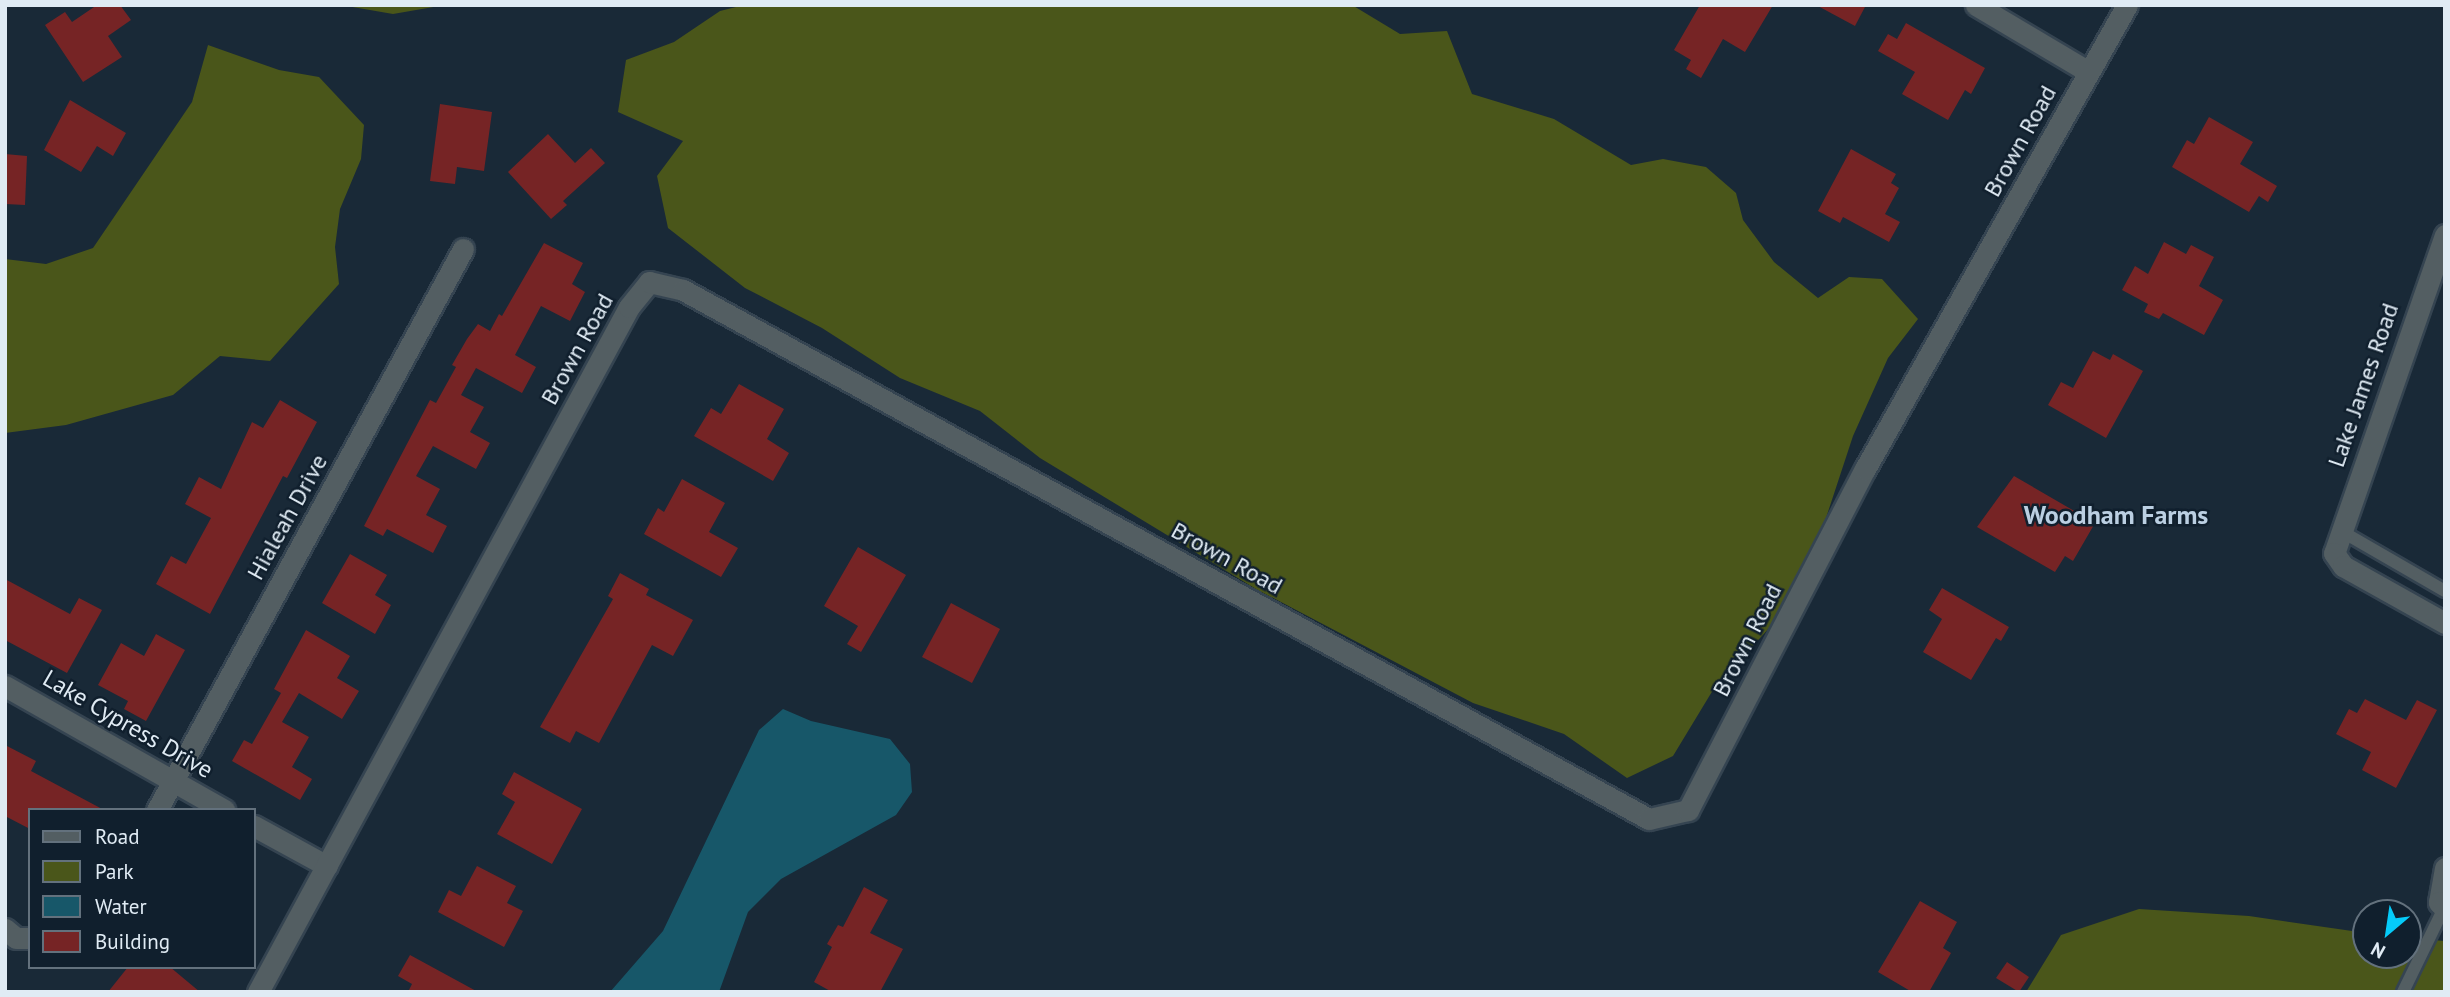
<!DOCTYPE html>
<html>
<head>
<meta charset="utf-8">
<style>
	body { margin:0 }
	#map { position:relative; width:2450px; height:997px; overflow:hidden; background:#192937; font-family:"PT Sans",sans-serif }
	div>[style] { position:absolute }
	.green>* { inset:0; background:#4a561a }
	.water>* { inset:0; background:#175769 }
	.building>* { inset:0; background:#762425 }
	.roads { filter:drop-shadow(2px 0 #354451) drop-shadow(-2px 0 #354451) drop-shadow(0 2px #354451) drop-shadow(0 -2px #354451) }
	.lane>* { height:12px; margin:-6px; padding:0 6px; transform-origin:6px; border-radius:6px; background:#535e62 }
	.street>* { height:21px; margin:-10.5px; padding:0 10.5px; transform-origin:10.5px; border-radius:10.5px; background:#535e62 }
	span { translate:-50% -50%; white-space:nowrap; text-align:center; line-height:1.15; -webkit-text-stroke:5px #101f2d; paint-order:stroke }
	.street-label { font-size:24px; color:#e0ebf4 }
	.neighbourhood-label { font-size:26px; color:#bbcfe2; font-weight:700 }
	.frame { position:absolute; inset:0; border:7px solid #e0ebf4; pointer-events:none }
	.legend { position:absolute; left:28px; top:808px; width:228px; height:161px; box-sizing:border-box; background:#101f2d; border:2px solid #63717d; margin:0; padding:9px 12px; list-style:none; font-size:21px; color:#e0ebf4 }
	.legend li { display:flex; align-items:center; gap:14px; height:35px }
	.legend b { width:35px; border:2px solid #63717d }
	.north { position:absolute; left:2352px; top:899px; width:70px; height:70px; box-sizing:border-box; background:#101f2d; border:2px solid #63717d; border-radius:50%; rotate:209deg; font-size:19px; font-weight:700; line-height:28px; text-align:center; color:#e0ebf4 }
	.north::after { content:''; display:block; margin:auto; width:24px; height:32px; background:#05cbf9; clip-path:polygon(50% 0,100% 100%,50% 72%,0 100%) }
</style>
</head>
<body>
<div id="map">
	<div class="green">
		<i style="clip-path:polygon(341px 5px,445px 5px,393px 14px)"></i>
		<i style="clip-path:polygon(744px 5px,1352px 5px,1400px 34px,1447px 31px,1472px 94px,1554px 119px,1631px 165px,1663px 159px,1706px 167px,1736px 193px,1743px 220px,1774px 262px,1818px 298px,1849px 277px,1882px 279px,1918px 319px,1888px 358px,1853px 436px,1826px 518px,1781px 615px,1713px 690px,1673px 756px,1627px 778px,1564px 734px,1473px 703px,1256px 589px,1040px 458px,980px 411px,900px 378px,822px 328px,745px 288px,668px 228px,657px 176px,683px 141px,618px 112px,626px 60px,674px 42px,720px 11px)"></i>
		<i style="clip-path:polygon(208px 45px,279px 70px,319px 77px,364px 125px,361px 159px,340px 209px,335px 247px,339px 284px,270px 361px,220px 356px,173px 395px,66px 425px,5px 433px,5px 259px,46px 264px,93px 248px,192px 102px)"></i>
		<i style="clip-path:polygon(2139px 909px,2249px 916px,2366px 933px,2366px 955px,2408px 955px,2408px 938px,2445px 941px,2445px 992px,2026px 992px,2061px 935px)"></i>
	</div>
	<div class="water">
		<i style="clip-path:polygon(783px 709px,811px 721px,890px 739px,910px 764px,912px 792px,896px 815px,781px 879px,748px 912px,719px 992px,610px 992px,663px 931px,759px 730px)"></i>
	</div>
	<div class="building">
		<i style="clip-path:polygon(97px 5px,120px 5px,131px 20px,108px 36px,122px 57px,83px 82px,45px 25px,65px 12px,72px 22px)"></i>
		<i style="clip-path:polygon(1700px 5px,1773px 5px,1745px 52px,1723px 39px,1701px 78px,1686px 69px,1691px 60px,1674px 50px)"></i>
		<i style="clip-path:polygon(1816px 5px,1866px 5px,1855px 26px)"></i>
		<i style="clip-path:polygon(1906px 23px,1985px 68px,1971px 94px,1965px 90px,1948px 120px,1902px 94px,1915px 72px,1878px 51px,1888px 34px,1897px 39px)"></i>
		<i style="clip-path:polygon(70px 100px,126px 133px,113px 156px,97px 146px,81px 172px,44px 150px)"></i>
		<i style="clip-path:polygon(440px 104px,492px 112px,484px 171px,457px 167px,455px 184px,430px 181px)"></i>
		<i style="clip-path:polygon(2209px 117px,2253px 142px,2240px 164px,2277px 186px,2268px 202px,2259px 196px,2249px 212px,2172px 167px,2187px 140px,2194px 144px)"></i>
		<i style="clip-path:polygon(548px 134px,575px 163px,591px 148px,605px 163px,563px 201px,567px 205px,551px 219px,508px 172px)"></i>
		<i style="clip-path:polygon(1851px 149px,1896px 174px,1891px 183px,1899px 188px,1885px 214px,1900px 222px,1889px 242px,1843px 217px,1840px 223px,1818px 211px)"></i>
		<i style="clip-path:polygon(5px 154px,27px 156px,25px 205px,5px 204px)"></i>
		<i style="clip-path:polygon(2164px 242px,2186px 254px,2191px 245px,2214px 257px,2199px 286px,2223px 300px,2204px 335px,2163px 313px,2159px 319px,2144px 312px,2148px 304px,2122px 290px,2135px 266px,2148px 274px)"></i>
		<i style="clip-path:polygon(544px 243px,583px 263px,572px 284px,585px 292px,570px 321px,541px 306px,515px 355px,536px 367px,522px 393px,476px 368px,461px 395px,484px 407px,470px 432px,490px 443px,476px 469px,433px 446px,416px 476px,440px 489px,426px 515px,447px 526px,433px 553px,387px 529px,383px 536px,364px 526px,430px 400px,436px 403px,456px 367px,452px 365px,467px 339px,478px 324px,490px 331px,499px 314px,502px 316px)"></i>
		<i style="clip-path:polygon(2093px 351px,2110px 360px,2113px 354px,2143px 371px,2106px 438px,2048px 405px,2061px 382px,2073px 388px)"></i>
		<i style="clip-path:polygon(739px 384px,784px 409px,767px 439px,789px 453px,773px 481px,694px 436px,711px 408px,721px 414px)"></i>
		<i style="clip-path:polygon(280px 400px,317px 422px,287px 478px,283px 476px,210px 614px,156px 584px,171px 556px,186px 564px,211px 518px,185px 504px,199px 477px,221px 489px,252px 422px,263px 428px)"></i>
		<i style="clip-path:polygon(2014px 476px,2095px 523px,2073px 561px,2065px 556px,2055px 572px,1977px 527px)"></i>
		<i style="clip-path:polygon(682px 479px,725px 503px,709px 532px,738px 548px,721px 577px,644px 534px,658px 508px,664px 512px)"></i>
		<i style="clip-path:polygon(858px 547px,906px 575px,861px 652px,847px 644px,858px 626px,824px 606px)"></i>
		<i style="clip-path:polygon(350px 554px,387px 575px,375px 595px,391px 605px,375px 634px,322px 603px)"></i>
		<i style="clip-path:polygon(620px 573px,649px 589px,646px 595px,693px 620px,673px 656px,652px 645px,599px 743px,576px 731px,570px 743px,540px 727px,613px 599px,608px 596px)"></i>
		<i style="clip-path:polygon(5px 579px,70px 614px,79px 598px,102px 610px,67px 673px,5px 640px)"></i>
		<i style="clip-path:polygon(1942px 588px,2009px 627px,2001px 641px,1996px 638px,1971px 680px,1923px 652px,1942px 619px,1929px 610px)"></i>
		<i style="clip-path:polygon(951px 603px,1000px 629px,972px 683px,922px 657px)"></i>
		<i style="clip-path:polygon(306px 630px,350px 656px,337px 678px,359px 691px,342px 719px,299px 693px,282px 722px,309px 737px,292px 767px,312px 779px,300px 800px,232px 761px,244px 740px,252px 744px,281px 693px,274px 689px)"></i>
		<i style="clip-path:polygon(156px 634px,185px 650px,146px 721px,124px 709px,128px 701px,98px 685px,121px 643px,144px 656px)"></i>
		<i style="clip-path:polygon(2365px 699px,2406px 720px,2417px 700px,2437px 710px,2396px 788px,2362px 770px,2371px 752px,2336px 734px,2349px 709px,2357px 713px)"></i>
		<i style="clip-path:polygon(5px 745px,36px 761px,31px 771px,104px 810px,30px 810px,30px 829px,5px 816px)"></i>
		<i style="clip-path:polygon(514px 772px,582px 809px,552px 864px,497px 834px,515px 802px,502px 794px)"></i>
		<i style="clip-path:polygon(477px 866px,516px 886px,507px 903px,523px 911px,504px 947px,438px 912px,449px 890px,461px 896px)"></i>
		<i style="clip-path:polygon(864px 887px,888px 900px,870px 933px,903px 949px,880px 992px,832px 992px,814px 982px,832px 947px,827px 944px,838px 925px,843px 927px)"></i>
		<i style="clip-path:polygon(1920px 901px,1957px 922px,1943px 948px,1951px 953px,1929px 992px,1912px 992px,1878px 972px)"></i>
		<i style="clip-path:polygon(410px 955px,478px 992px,408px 992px,412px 984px,398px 976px)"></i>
		<i style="clip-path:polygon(2007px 962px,2029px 977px,2019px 992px,1996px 978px)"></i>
		<i style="clip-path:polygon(128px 967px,170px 967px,200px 992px,108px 992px)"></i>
	</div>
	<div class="roads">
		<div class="lane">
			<i style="left:2341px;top:531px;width:120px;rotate:30deg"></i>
			<i style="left:2403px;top:992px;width:93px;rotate:-64deg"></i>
		</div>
		<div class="street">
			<i style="left:1976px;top:5px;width:131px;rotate:30.7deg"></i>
			<i style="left:2445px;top:235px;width:337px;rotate:109.2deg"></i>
			<i style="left:2334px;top:553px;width:16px;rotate:55deg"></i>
			<i style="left:2343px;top:566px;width:117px;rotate:29.2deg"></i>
			<i style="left:5px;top:686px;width:252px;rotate:29.5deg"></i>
			<i style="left:157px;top:810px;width:639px;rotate:-61.39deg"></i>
			<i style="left:254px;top:826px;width:83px;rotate:28.7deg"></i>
			<i style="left:2445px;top:868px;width:35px;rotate:100deg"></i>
			<i style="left:2439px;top:902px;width:9px;rotate:49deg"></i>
			<i style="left:5px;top:929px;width:14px;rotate:39deg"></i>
			<i style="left:16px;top:938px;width:14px"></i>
			<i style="left:258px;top:992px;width:779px;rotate:-61.56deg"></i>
			<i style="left:629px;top:307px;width:32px;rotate:-51deg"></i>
			<i style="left:649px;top:282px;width:35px;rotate:13deg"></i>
			<i style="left:683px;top:290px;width:1101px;rotate:28.71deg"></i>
			<i style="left:1649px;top:819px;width:40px;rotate:-13deg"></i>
			<i style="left:1688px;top:810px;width:384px;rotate:-62.6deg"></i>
			<i style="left:1865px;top:469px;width:533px;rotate:-60.55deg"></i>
		</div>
	</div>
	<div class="street-label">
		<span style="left:2020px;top:141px;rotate:-61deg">Brown Road</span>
		<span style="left:577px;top:349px;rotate:-61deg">Brown Road</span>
		<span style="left:2363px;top:385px;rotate:-71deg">Lake James Road</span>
		<span style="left:287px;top:517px;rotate:-61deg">Hialeah Drive</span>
		<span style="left:1227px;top:558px;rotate:29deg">Brown Road</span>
		<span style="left:1747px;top:640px;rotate:-63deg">Brown Road</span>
		<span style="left:128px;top:724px;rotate:30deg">Lake Cypress Drive</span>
	</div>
	<div class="neighbourhood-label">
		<span style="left:2116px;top:515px">Woodham Farms</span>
	</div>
	<div class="frame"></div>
	<ul class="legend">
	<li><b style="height:9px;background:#535e62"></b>Road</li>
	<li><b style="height:19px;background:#4a561a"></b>Park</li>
	<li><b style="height:19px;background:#175769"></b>Water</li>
	<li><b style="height:19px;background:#762425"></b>Building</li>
	</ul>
	<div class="north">N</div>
</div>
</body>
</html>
